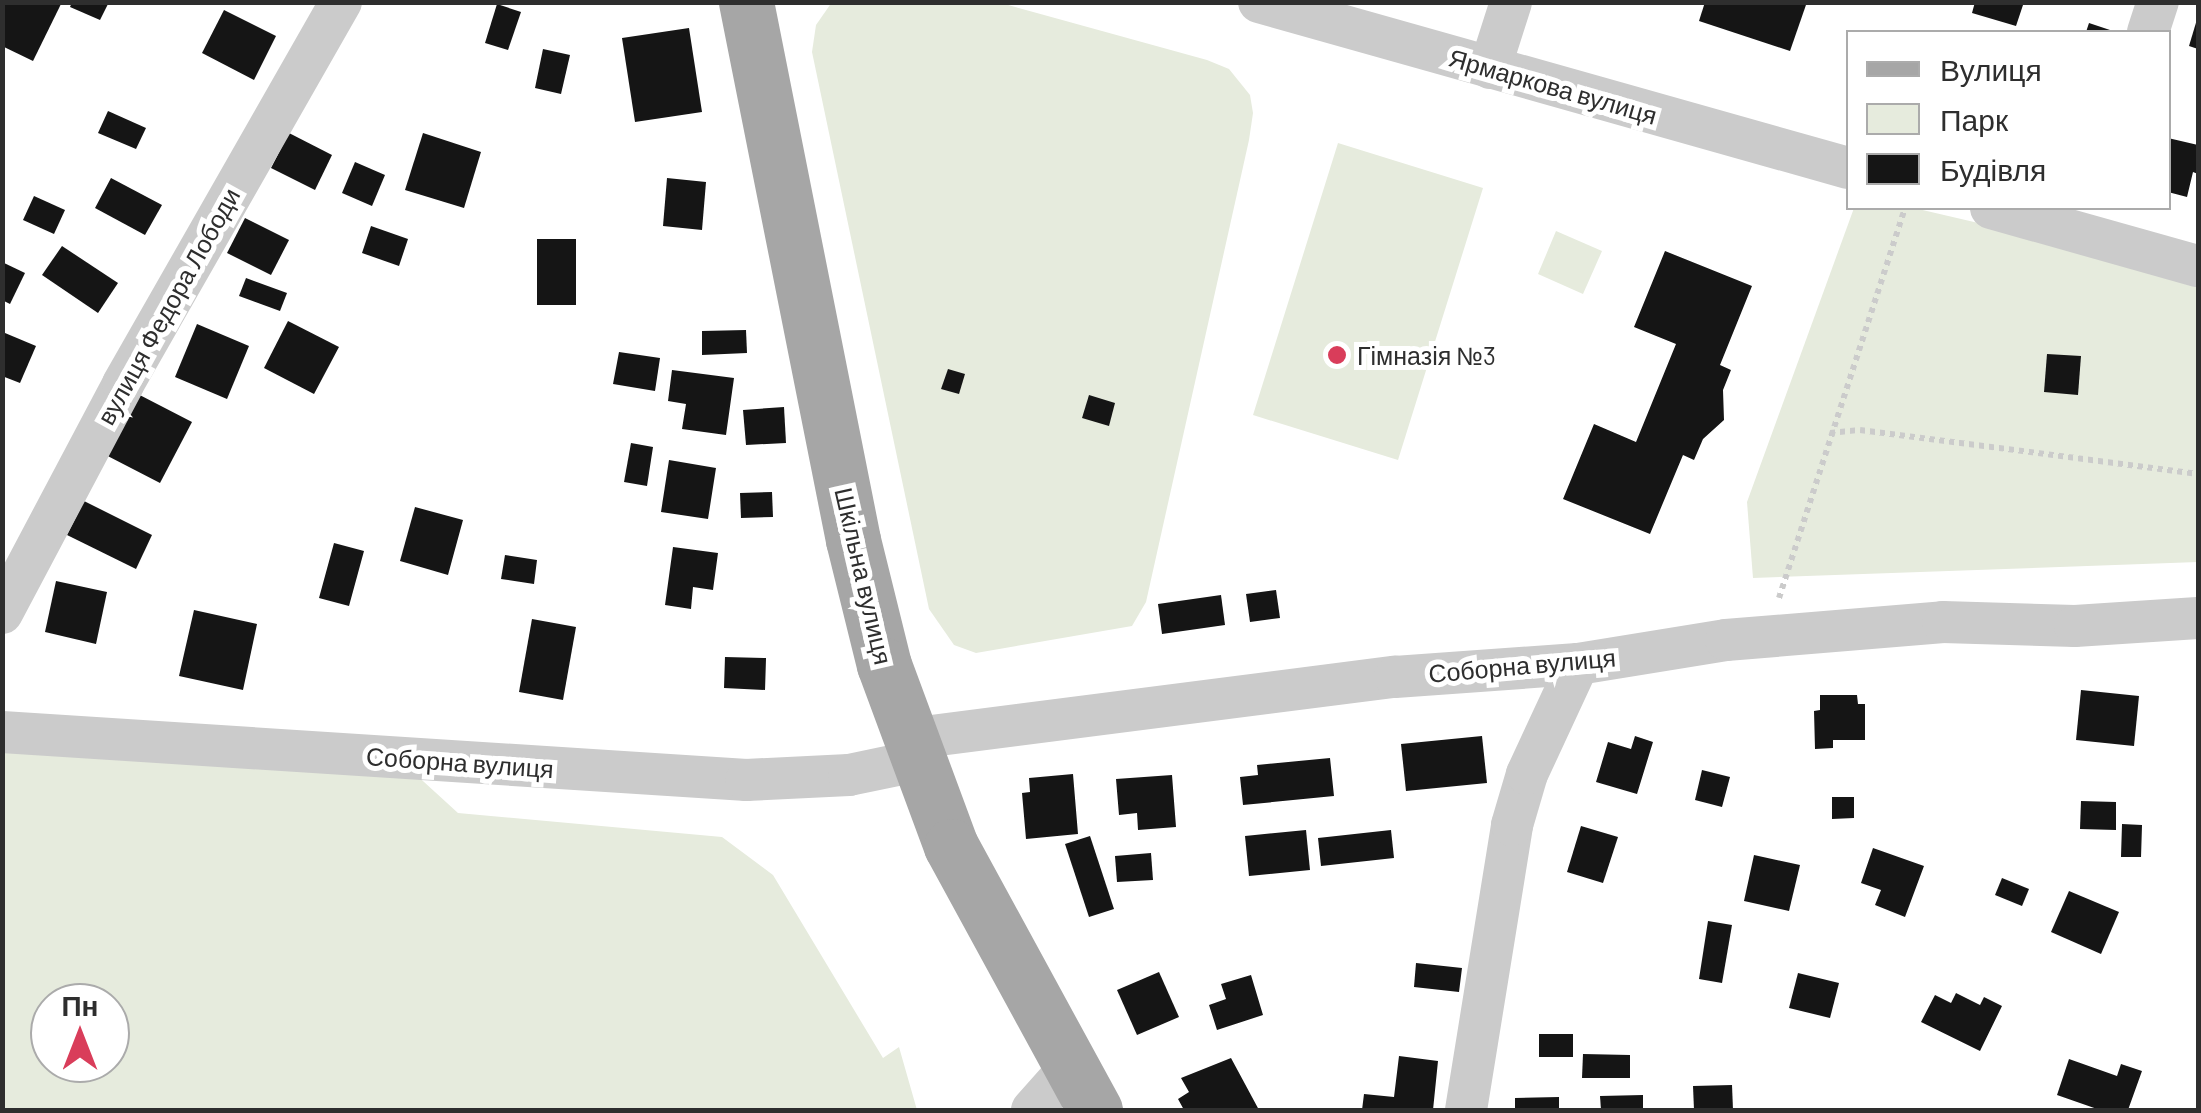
<!DOCTYPE html>
<html>
<head>
<meta charset="utf-8">
<style>
	body { margin:0 }
	#map { position:relative; width:2201px; height:1113px; overflow:hidden; background:#fff; font-family:Barlow,sans-serif }
	div>[style] { position:absolute }
	.green>* { inset:0; background:#e6ebdd }
	.building>* { inset:0; background:#151515 }
	.path>* { height:6px; margin-top:-3px; transform-origin:0; background:repeating-linear-gradient(90deg,#cbcbcb 0 5px,transparent 0 10px) }
	.minor>* { height:42px; margin:-21px; padding:0 21px; transform-origin:21px; border-radius:21px; background:#cbcbcb }
	.major>* { height:55px; margin:-27.5px; padding:0 27.5px; transform-origin:27.5px; border-radius:27.5px; background:#a6a6a6 }
	.dots>* { width:28px; height:28px; translate:-50% -50%; box-sizing:border-box; border:5px solid #fff; border-radius:50% }
	span { translate:-50% -50%; white-space:nowrap; text-align:center; line-height:1.15; -webkit-text-stroke:10px #fff; paint-order:stroke }
	.street-label { font-size:25px; color:#2e2e2e }
	.poi-label { font-size:25px; color:#2e2e2e }
	.left { translate:0 -50%; text-align:left }
	.frame { position:absolute; inset:0; border:5px solid #2e2e2e; pointer-events:none }
	.legend { position:absolute; left:1846px; top:30px; width:325px; height:180px; box-sizing:border-box; background:#fff; border:2px solid #ababab; margin:0; padding:12px 18px; list-style:none; font-size:30px; color:#2e2e2e }
	.legend li { display:flex; align-items:center; gap:20px; height:50px }
	.legend b { width:50px; border:2px solid #ababab }
	.north { position:absolute; left:30px; top:983px; width:100px; height:100px; box-sizing:border-box; background:#fff; border:2px solid #ababab; border-radius:50%; rotate:0deg; font-size:28px; font-weight:700; line-height:40px; text-align:center; color:#2e2e2e }
	.north::after { content:''; display:block; margin:auto; width:35px; height:45px; background:#d93d5a; clip-path:polygon(50% 0,100% 100%,50% 72%,0 100%) }
</style>
</head>
<body>
<div id="map">
	<div class="green">
		<i style="clip-path:polygon(832px 2px,1001px 3px,1207px 60px,1229px 69px,1250px 95px,1253px 113px,1249px 140px,1146px 602px,1132px 626px,976px 653px,954px 645px,929px 609px,812px 52px,816px 25px)"></i>
		<i style="clip-path:polygon(1338px 143px,1483px 188px,1398px 460px,1253px 415px)"></i>
		<i style="clip-path:polygon(1854px 208px,1914px 208px,2198px 274px,2198px 562px,1753px 578px,1747px 502px)"></i>
		<i style="clip-path:polygon(1556px 231px,1602px 251px,1583px 294px,1538px 274px)"></i>
		<i style="clip-path:polygon(evenodd,2px 749px,412px 771px,458px 813px,722px 837px,773px 875px,883px 1058px,899px 1047px,917px 1110px,3px 1110px,2px 749px,50px 1003px,110px 1003px,110px 1063px,50px 1063px,50px 1003px)"></i>
	</div>
	<div class="building">
		<i style="clip-path:polygon(2px 2px,61px 4px,33px 61px,2px 46px)"></i>
		<i style="clip-path:polygon(72px 2px,109px 2px,100px 20px,70px 7px)"></i>
		<i style="clip-path:polygon(1705px 2px,1807px 2px,1790px 51px,1699px 21px)"></i>
		<i style="clip-path:polygon(1975px 2px,2024px 2px,2016px 26px,1972px 13px)"></i>
		<i style="clip-path:polygon(497px 4px,521px 12px,508px 50px,485px 43px)"></i>
		<i style="clip-path:polygon(224px 10px,276px 36px,254px 80px,202px 53px)"></i>
		<i style="clip-path:polygon(2198px 16px,2198px 49px,2189px 46px)"></i>
		<i style="clip-path:polygon(2089px 23px,2116px 32px,2086px 32px)"></i>
		<i style="clip-path:polygon(689px 28px,702px 112px,635px 122px,622px 38px)"></i>
		<i style="clip-path:polygon(543px 49px,570px 55px,561px 94px,535px 88px)"></i>
		<i style="clip-path:polygon(108px 111px,146px 128px,136px 149px,98px 133px)"></i>
		<i style="clip-path:polygon(289px 133px,332px 155px,315px 190px,271px 168px)"></i>
		<i style="clip-path:polygon(423px 133px,481px 152px,464px 208px,405px 190px)"></i>
		<i style="clip-path:polygon(2168px 138px,2198px 145px,2198px 174px,2193px 172px,2187px 197px,2168px 192px)"></i>
		<i style="clip-path:polygon(355px 162px,385px 175px,372px 206px,342px 193px)"></i>
		<i style="clip-path:polygon(111px 178px,162px 205px,145px 235px,95px 208px)"></i>
		<i style="clip-path:polygon(667px 178px,706px 182px,702px 230px,663px 226px)"></i>
		<i style="clip-path:polygon(34px 196px,65px 210px,54px 234px,23px 220px)"></i>
		<i style="clip-path:polygon(245px 218px,289px 240px,271px 275px,227px 253px)"></i>
		<i style="clip-path:polygon(371px 226px,408px 239px,399px 266px,362px 253px)"></i>
		<i style="clip-path:polygon(537px 239px,576px 239px,576px 305px,537px 305px)"></i>
		<i style="clip-path:polygon(62px 246px,118px 283px,98px 313px,42px 275px)"></i>
		<i style="clip-path:polygon(1665px 251px,1752px 286px,1720px 365px,1731px 370px,1723px 390px,1724px 420px,1703px 439px,1694px 460px,1683px 455px,1650px 534px,1563px 499px,1594px 424px,1636px 442px,1676px 344px,1634px 327px)"></i>
		<i style="clip-path:polygon(2px 262px,25px 273px,10px 304px,2px 300px)"></i>
		<i style="clip-path:polygon(246px 278px,287px 293px,280px 311px,239px 296px)"></i>
		<i style="clip-path:polygon(288px 321px,339px 347px,314px 394px,264px 368px)"></i>
		<i style="clip-path:polygon(197px 324px,249px 346px,227px 399px,175px 377px)"></i>
		<i style="clip-path:polygon(746px 330px,747px 353px,702px 355px,702px 331px)"></i>
		<i style="clip-path:polygon(5px 333px,36px 346px,20px 383px,2px 376px)"></i>
		<i style="clip-path:polygon(619px 352px,660px 358px,655px 391px,613px 384px)"></i>
		<i style="clip-path:polygon(2047px 354px,2081px 356px,2078px 395px,2044px 392px)"></i>
		<i style="clip-path:polygon(948px 369px,965px 374px,959px 394px,941px 389px)"></i>
		<i style="clip-path:polygon(672px 370px,734px 378px,726px 435px,682px 429px,686px 404px,668px 401px)"></i>
		<i style="clip-path:polygon(130px 390px,192px 422px,160px 483px,98px 451px)"></i>
		<i style="clip-path:polygon(1089px 395px,1115px 403px,1109px 426px,1082px 418px)"></i>
		<i style="clip-path:polygon(784px 407px,786px 443px,746px 445px,743px 410px)"></i>
		<i style="clip-path:polygon(631px 443px,653px 447px,647px 486px,624px 482px)"></i>
		<i style="clip-path:polygon(669px 460px,716px 468px,708px 519px,661px 512px)"></i>
		<i style="clip-path:polygon(772px 492px,773px 517px,741px 518px,740px 493px)"></i>
		<i style="clip-path:polygon(84px 501px,152px 535px,136px 569px,67px 535px)"></i>
		<i style="clip-path:polygon(415px 507px,463px 520px,448px 575px,400px 561px)"></i>
		<i style="clip-path:polygon(334px 543px,364px 551px,349px 606px,319px 598px)"></i>
		<i style="clip-path:polygon(673px 547px,718px 553px,713px 590px,693px 587px,691px 609px,665px 605px)"></i>
		<i style="clip-path:polygon(505px 555px,537px 560px,534px 584px,501px 579px)"></i>
		<i style="clip-path:polygon(56px 581px,107px 592px,96px 644px,45px 632px)"></i>
		<i style="clip-path:polygon(1276px 590px,1280px 618px,1250px 622px,1246px 594px)"></i>
		<i style="clip-path:polygon(1221px 595px,1225px 625px,1162px 634px,1158px 604px)"></i>
		<i style="clip-path:polygon(194px 610px,257px 624px,243px 690px,179px 676px)"></i>
		<i style="clip-path:polygon(532px 619px,576px 627px,563px 700px,519px 692px)"></i>
		<i style="clip-path:polygon(725px 657px,766px 658px,765px 690px,724px 688px)"></i>
		<i style="clip-path:polygon(2081px 690px,2139px 696px,2134px 746px,2076px 740px)"></i>
		<i style="clip-path:polygon(1820px 695px,1857px 695px,1858px 704px,1865px 704px,1865px 740px,1833px 740px,1833px 748px,1815px 749px,1814px 711px,1820px 710px)"></i>
		<i style="clip-path:polygon(1482px 736px,1487px 783px,1406px 791px,1401px 744px)"></i>
		<i style="clip-path:polygon(1635px 736px,1653px 742px,1637px 794px,1596px 782px,1608px 742px,1631px 749px)"></i>
		<i style="clip-path:polygon(1330px 758px,1334px 796px,1243px 805px,1240px 777px,1258px 775px,1257px 765px)"></i>
		<i style="clip-path:polygon(1702px 770px,1730px 777px,1722px 807px,1695px 800px)"></i>
		<i style="clip-path:polygon(1073px 774px,1078px 834px,1026px 839px,1022px 793px,1030px 792px,1029px 778px)"></i>
		<i style="clip-path:polygon(1172px 775px,1176px 827px,1138px 830px,1137px 813px,1119px 815px,1116px 779px)"></i>
		<i style="clip-path:polygon(1832px 797px,1854px 797px,1854px 818px,1832px 819px)"></i>
		<i style="clip-path:polygon(2081px 801px,2116px 802px,2116px 830px,2080px 829px)"></i>
		<i style="clip-path:polygon(2122px 824px,2142px 825px,2141px 857px,2121px 857px)"></i>
		<i style="clip-path:polygon(1581px 826px,1618px 837px,1603px 883px,1567px 872px)"></i>
		<i style="clip-path:polygon(1306px 830px,1310px 870px,1249px 876px,1245px 836px)"></i>
		<i style="clip-path:polygon(1391px 830px,1394px 858px,1321px 866px,1318px 838px)"></i>
		<i style="clip-path:polygon(1090px 836px,1114px 909px,1089px 917px,1065px 844px)"></i>
		<i style="clip-path:polygon(1873px 848px,1924px 866px,1905px 917px,1875px 905px,1881px 890px,1861px 883px)"></i>
		<i style="clip-path:polygon(1151px 853px,1153px 880px,1117px 882px,1115px 856px)"></i>
		<i style="clip-path:polygon(1754px 855px,1800px 865px,1789px 911px,1744px 901px)"></i>
		<i style="clip-path:polygon(2002px 878px,2029px 889px,2022px 906px,1995px 895px)"></i>
		<i style="clip-path:polygon(2069px 891px,2119px 912px,2101px 954px,2051px 932px)"></i>
		<i style="clip-path:polygon(1708px 921px,1732px 925px,1722px 983px,1699px 979px)"></i>
		<i style="clip-path:polygon(1416px 963px,1462px 968px,1459px 992px,1414px 987px)"></i>
		<i style="clip-path:polygon(1159px 972px,1179px 1017px,1137px 1035px,1117px 990px)"></i>
		<i style="clip-path:polygon(1798px 973px,1839px 983px,1830px 1018px,1789px 1008px)"></i>
		<i style="clip-path:polygon(1251px 975px,1263px 1015px,1217px 1030px,1209px 1005px,1226px 999px,1221px 984px)"></i>
		<i style="clip-path:polygon(1956px 993px,1980px 1005px,1984px 997px,2002px 1006px,1980px 1051px,1921px 1022px,1935px 995px,1951px 1003px)"></i>
		<i style="clip-path:polygon(1539px 1034px,1573px 1034px,1573px 1057px,1539px 1057px)"></i>
		<i style="clip-path:polygon(1583px 1054px,1630px 1055px,1630px 1078px,1582px 1078px)"></i>
		<i style="clip-path:polygon(1399px 1056px,1438px 1061px,1433px 1110px,1362px 1110px,1364px 1094px,1394px 1097px)"></i>
		<i style="clip-path:polygon(1231px 1058px,1259px 1110px,1184px 1110px,1178px 1099px,1189px 1092px,1181px 1078px)"></i>
		<i style="clip-path:polygon(2069px 1059px,2117px 1076px,2121px 1064px,2142px 1071px,2128px 1110px,2100px 1110px,2057px 1095px)"></i>
		<i style="clip-path:polygon(1732px 1085px,1733px 1110px,1694px 1110px,1693px 1086px)"></i>
		<i style="clip-path:polygon(1643px 1095px,1643px 1110px,1601px 1110px,1600px 1096px)"></i>
		<i style="clip-path:polygon(1559px 1097px,1559px 1110px,1515px 1110px,1515px 1098px)"></i>
	</div>
	<div class="path">
		<i style="left:1830px;top:433px;width:30px;rotate:-6deg"></i>
		<i style="left:1860px;top:430px;width:341px;rotate:7.4deg"></i>
		<i style="left:1779px;top:598px;width:410px;rotate:-72.1deg"></i>
	</div>
	<div class="minor">
		<i style="left:1259px;top:2px;width:612px;rotate:15.74deg"></i>
		<i style="left:2148px;top:32px;width:32px;rotate:-72deg"></i>
		<i style="left:1490px;top:68px;width:69px;rotate:-72.3deg"></i>
		<i style="left:1991px;top:208px;width:215px;rotate:15.7deg"></i>
		<i style="left:2px;top:613px;width:259px;rotate:-62.1deg"></i>
		<i style="left:123px;top:384px;width:440px;rotate:-60.3deg"></i>
		<i style="left:2px;top:732px;width:746px;rotate:3.69deg"></i>
		<i style="left:746px;top:780px;width:103px;rotate:-2.8deg"></i>
		<i style="left:849px;top:775px;width:68px;rotate:-11.8deg"></i>
		<i style="left:908px;top:739px;width:491px;rotate:-7.3deg"></i>
		<i style="left:1395px;top:677px;width:183px;rotate:-4.1deg"></i>
		<i style="left:1578px;top:664px;width:150px;rotate:-9.2deg"></i>
		<i style="left:1726px;top:640px;width:218px;rotate:-4.7deg"></i>
		<i style="left:1943px;top:622px;width:132px;rotate:1.7deg"></i>
		<i style="left:2075px;top:626px;width:123px;rotate:-3.7deg"></i>
		<i style="left:1032px;top:1110px;width:57px;rotate:-48.5deg"></i>
		<i style="left:1466px;top:1110px;width:289px;rotate:-80.8deg"></i>
		<i style="left:1512px;top:825px;width:53px;rotate:-73.6deg"></i>
		<i style="left:1527px;top:774px;width:121px;rotate:-65.1deg"></i>
	</div>
	<div class="major">
		<i style="left:746px;top:2px;width:549px;rotate:78.75deg"></i>
		<i style="left:853px;top:540px;width:129px;rotate:76.1deg"></i>
		<i style="left:884px;top:665px;width:193px;rotate:69.7deg"></i>
		<i style="left:951px;top:846px;width:301px;rotate:61.4deg"></i>
	</div>
	<div class="dots">
		<i style="left:1337px;top:355px;background:#d93d5a"></i>
	</div>
	<div class="street-label">
		<span style="left:1553px;top:86px;rotate:16deg">Ярмаркова вулиця</span>
		<span style="left:168px;top:306px;rotate:-61deg">вулиця Федора Лободи</span>
		<span style="left:864px;top:576px;rotate:77deg">Шкільна вулиця</span>
		<span style="left:1522px;top:665px;rotate:-5deg">Соборна вулиця</span>
		<span style="left:460px;top:762px;rotate:4deg">Соборна вулиця</span>
	</div>
	<div class="poi-label">
		<span class="left" style="left:1357px;top:355px">Гімназія №3</span>
	</div>
	<div class="frame"></div>
	<ul class="legend">
	<li><b style="height:12px;background:#a6a6a6"></b>Вулиця</li>
	<li><b style="height:28px;background:#e6ebdd"></b>Парк</li>
	<li><b style="height:28px;background:#151515"></b>Будівля</li>
	</ul>
	<div class="north">Пн</div>
</div>
</body>
</html>
